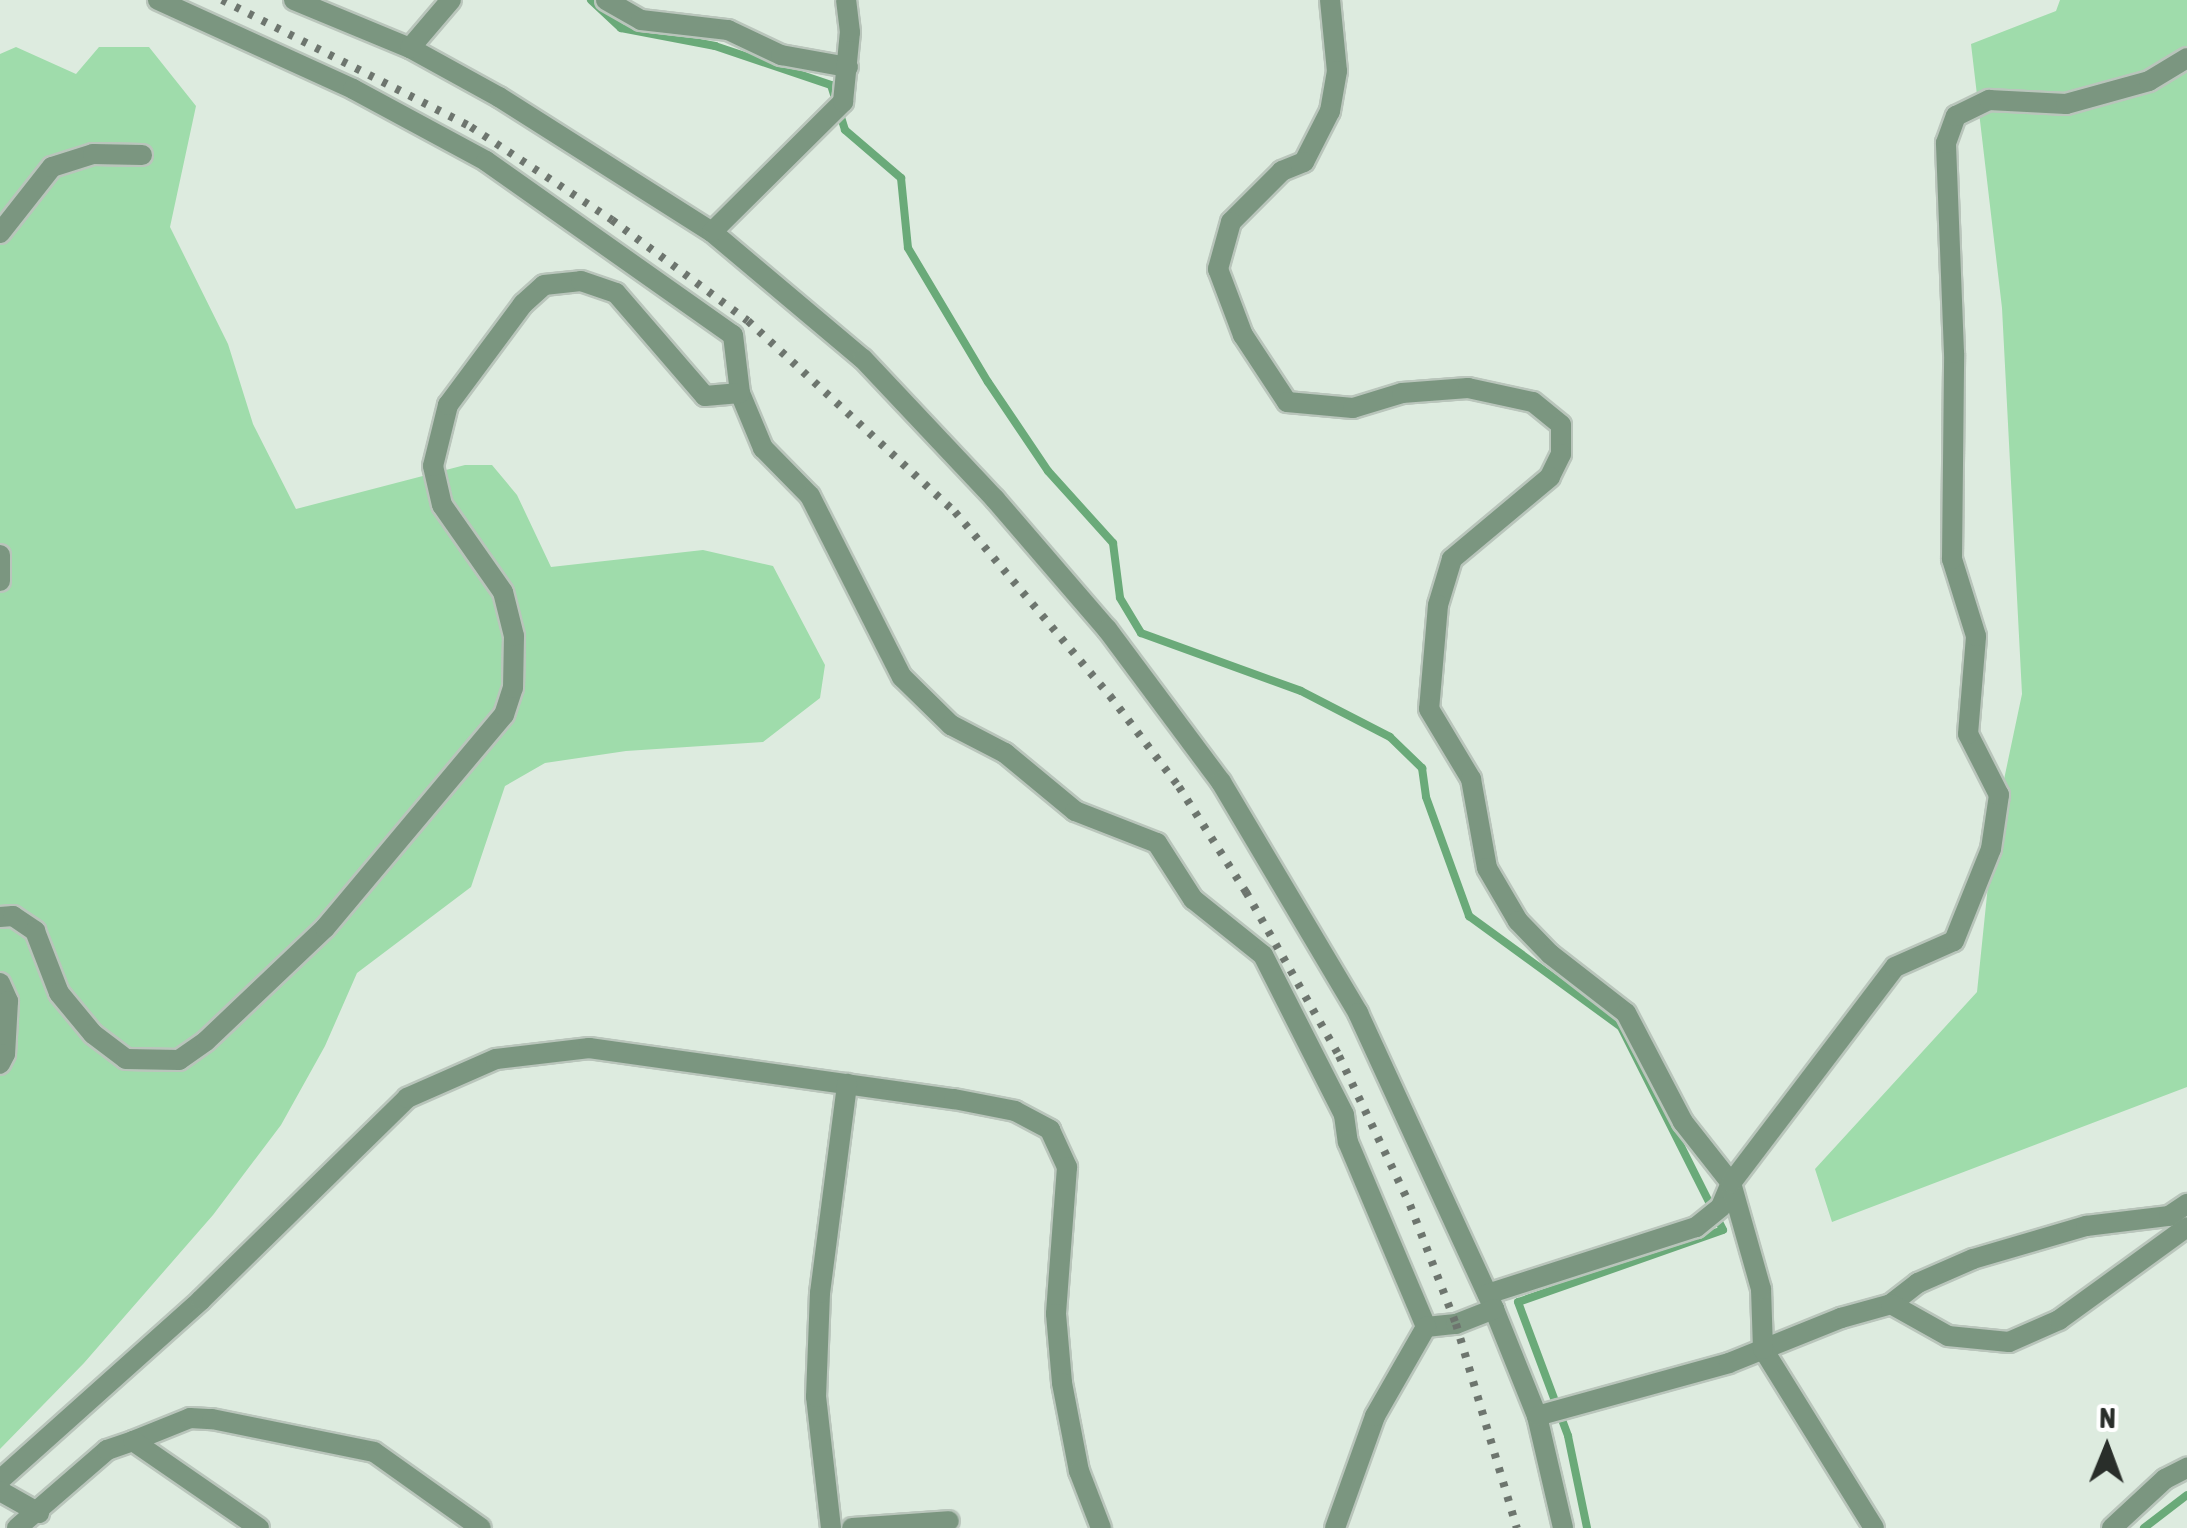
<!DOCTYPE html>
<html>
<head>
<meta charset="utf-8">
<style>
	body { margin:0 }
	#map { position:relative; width:2187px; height:1528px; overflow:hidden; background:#ddebdf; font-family:"Asap Condensed",sans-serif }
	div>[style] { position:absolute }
	.green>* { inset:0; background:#9fdcab }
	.stream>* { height:8px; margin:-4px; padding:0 4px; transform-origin:4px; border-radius:4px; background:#6aaa79 }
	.roads { filter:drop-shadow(2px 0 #b9c5bb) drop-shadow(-2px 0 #b9c5bb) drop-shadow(0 2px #b9c5bb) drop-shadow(0 -2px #b9c5bb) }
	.minor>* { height:20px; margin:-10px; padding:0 10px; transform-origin:10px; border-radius:10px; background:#7b9680 }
	.rail>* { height:8px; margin-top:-4px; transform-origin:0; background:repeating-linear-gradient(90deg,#6d756e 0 5px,transparent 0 15px) }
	span { translate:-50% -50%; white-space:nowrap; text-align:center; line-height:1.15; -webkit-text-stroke:8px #fff; paint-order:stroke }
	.north { position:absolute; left:2057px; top:1398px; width:100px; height:100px; -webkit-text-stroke:8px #fff; paint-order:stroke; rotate:1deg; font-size:28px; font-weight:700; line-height:40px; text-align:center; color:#292e2a }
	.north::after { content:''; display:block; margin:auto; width:35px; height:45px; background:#292e2a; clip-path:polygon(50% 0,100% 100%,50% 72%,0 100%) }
</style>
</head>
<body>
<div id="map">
	<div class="green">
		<i style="clip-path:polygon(2060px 0,2187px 0,2187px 1087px,1832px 1222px,1815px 1169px,1977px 992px,1994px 827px,2022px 694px,2002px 308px,1971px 44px,2056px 11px)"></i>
		<i style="clip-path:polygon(16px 47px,76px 74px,99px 47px,149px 47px,196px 106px,170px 227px,228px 344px,253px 424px,296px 509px,465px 465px,492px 465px,517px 495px,551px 567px,703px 550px,773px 566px,825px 665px,820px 698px,763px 742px,626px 751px,545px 763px,505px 786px,471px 887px,357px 973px,325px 1046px,281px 1125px,213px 1215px,84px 1363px,0 1449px,0 54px)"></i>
	</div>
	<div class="stream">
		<i style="left:591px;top:0;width:41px;rotate:43deg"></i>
		<i style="left:621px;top:28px;width:96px;rotate:10.8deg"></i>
		<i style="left:715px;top:46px;width:122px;rotate:18.6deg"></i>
		<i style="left:831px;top:85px;width:47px;rotate:72.7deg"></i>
		<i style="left:845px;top:130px;width:74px;rotate:40.6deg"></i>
		<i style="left:901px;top:178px;width:70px;rotate:84.3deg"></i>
		<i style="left:908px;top:248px;width:156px;rotate:59.2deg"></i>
		<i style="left:988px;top:382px;width:107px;rotate:56deg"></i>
		<i style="left:1048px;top:471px;width:97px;rotate:47.9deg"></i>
		<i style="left:1113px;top:543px;width:55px;rotate:82.7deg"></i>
		<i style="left:1120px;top:598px;width:41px;rotate:59deg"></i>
		<i style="left:1141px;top:633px;width:170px;rotate:19.9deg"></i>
		<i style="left:1301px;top:691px;width:100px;rotate:27.3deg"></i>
		<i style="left:1390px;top:737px;width:45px;rotate:44.1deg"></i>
		<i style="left:1422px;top:768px;width:29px;rotate:82deg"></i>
		<i style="left:1426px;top:797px;width:127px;rotate:70.1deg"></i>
		<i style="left:1469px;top:916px;width:188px;rotate:36.1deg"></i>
		<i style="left:1621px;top:1027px;width:227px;rotate:63.3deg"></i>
		<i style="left:1723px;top:1230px;width:217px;rotate:160.6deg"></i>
		<i style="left:1518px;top:1302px;width:143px;rotate:69.5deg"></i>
		<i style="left:1568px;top:1436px;width:94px;rotate:78.3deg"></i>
		<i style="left:2144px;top:1528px;width:54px;rotate:-37.5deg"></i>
	</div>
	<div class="roads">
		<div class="minor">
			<i style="left:158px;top:0;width:214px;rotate:24.5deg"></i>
			<i style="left:353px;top:89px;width:151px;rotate:28.4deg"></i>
			<i style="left:486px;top:161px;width:302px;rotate:35.2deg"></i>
			<i style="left:733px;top:335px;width:58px;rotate:83.1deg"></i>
			<i style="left:740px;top:393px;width:60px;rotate:67.3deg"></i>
			<i style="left:763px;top:448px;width:67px;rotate:45.6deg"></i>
			<i style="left:810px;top:496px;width:203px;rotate:63.1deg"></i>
			<i style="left:902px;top:677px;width:69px;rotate:44.4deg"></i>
			<i style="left:951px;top:725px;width:61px;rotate:27.4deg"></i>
			<i style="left:1005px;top:753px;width:91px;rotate:39.6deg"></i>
			<i style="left:1075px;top:811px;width:88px;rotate:21.3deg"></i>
			<i style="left:1157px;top:843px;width:67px;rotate:57.3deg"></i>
			<i style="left:1193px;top:899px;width:90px;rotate:38.7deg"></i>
			<i style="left:1263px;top:955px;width:179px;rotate:63.1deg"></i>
			<i style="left:1344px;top:1115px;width:27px;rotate:82deg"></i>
			<i style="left:1348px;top:1142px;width:201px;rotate:67.1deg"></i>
			<i style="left:294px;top:0;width:126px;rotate:22.5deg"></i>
			<i style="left:410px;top:48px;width:102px;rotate:28.8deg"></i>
			<i style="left:499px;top:97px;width:252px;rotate:32.4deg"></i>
			<i style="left:712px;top:232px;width:197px;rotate:40.1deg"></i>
			<i style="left:863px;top:359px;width:192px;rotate:46.7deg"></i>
			<i style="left:995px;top:499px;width:172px;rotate:49.3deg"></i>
			<i style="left:1107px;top:629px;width:191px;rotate:53.3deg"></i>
			<i style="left:1221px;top:782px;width:269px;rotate:59.3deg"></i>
			<i style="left:1358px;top:1013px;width:326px;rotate:65.3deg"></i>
			<i style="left:1494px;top:1309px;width:115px;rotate:68.1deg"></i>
			<i style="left:1537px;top:1416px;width:115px;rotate:76.9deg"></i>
			<i style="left:606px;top:0;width:40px;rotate:29.7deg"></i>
			<i style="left:641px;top:20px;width:88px;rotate:6.6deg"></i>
			<i style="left:728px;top:30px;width:59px;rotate:25.3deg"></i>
			<i style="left:781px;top:55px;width:68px;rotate:10.2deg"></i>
			<i style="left:1330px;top:0;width:71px;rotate:84.4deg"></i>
			<i style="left:1337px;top:71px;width:41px;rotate:99.9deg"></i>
			<i style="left:1330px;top:111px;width:57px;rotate:117deg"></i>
			<i style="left:1304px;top:162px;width:24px;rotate:158deg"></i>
			<i style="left:1282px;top:171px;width:72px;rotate:135deg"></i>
			<i style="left:1231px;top:222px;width:49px;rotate:105.5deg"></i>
			<i style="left:1218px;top:269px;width:71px;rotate:69.3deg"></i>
			<i style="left:1243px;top:335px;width:80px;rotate:56.7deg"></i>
			<i style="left:1287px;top:402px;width:66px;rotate:5.2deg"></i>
			<i style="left:1353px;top:408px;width:51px;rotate:-17deg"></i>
			<i style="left:1402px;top:393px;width:66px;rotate:-4.3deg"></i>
			<i style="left:1468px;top:388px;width:66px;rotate:12.2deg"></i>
			<i style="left:1533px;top:402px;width:36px;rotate:39deg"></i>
			<i style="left:1561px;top:425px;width:29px;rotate:90deg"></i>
			<i style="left:1561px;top:454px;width:25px;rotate:116deg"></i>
			<i style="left:1550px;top:477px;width:128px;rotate:140.1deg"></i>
			<i style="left:1452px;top:559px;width:48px;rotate:106.9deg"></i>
			<i style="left:1438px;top:605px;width:104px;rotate:94.9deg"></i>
			<i style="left:1429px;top:709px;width:82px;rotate:59deg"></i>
			<i style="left:1471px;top:779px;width:90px;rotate:79.8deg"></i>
			<i style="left:1487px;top:868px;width:61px;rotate:59.7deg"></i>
			<i style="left:1518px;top:921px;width:46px;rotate:45.9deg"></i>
			<i style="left:1550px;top:954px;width:96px;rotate:37.8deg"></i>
			<i style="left:1626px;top:1013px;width:123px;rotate:62.4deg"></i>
			<i style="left:1683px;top:1122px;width:78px;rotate:51.8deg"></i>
			<i style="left:1731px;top:1183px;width:26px;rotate:113deg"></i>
			<i style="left:1721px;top:1207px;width:32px;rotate:141deg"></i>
			<i style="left:1696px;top:1227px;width:219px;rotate:162.2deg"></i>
			<i style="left:410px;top:48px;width:63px;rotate:-49.5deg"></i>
			<i style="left:712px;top:232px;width:185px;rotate:-44.8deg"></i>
			<i style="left:843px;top:102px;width:70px;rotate:-84.3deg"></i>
			<i style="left:850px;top:32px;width:32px;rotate:-97deg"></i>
			<i style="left:0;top:233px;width:84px;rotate:-51.8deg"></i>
			<i style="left:52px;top:167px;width:43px;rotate:-17.6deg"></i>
			<i style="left:93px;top:154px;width:49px;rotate:1.2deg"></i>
			<i style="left:0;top:555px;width:26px;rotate:90deg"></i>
			<i style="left:0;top:917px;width:13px;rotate:-4deg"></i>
			<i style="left:13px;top:916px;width:27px;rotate:34deg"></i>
			<i style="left:35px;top:931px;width:66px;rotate:68.8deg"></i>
			<i style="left:59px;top:993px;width:53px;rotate:50.3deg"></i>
			<i style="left:93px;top:1034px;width:41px;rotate:37.1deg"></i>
			<i style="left:126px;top:1059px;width:53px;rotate:1.1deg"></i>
			<i style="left:179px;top:1060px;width:33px;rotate:-35deg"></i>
			<i style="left:206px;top:1041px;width:164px;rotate:-43.5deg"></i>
			<i style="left:325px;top:928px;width:278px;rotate:-50deg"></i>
			<i style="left:504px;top:715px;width:28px;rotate:-72deg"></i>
			<i style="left:513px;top:688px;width:52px;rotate:-88.9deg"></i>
			<i style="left:514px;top:636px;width:45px;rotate:-104deg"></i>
			<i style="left:503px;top:592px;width:106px;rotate:-125deg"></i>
			<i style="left:442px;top:505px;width:40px;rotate:-103deg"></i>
			<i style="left:433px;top:466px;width:63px;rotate:-76.2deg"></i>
			<i style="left:448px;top:405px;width:126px;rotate:-53.4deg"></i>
			<i style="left:523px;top:304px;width:28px;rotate:-42deg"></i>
			<i style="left:544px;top:285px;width:37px;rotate:-6deg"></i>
			<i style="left:581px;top:281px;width:37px;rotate:19deg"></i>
			<i style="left:616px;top:293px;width:136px;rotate:49.2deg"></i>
			<i style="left:705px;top:396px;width:35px;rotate:-5deg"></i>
			<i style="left:0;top:983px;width:20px;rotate:66deg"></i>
			<i style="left:8px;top:1001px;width:53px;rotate:93.2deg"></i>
			<i style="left:5px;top:1054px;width:11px;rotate:117deg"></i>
			<i style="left:1891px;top:1304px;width:34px;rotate:-38deg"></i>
			<i style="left:1918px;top:1283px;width:60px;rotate:-23.6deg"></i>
			<i style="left:1973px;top:1259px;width:118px;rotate:-16.3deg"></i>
			<i style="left:2086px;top:1226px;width:84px;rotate:-6.9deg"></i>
			<i style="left:2169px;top:1216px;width:22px;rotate:-34deg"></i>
			<i style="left:1426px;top:1327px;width:30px;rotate:-6deg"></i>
			<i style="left:1456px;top:1324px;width:41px;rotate:-21.5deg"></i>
			<i style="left:1537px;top:1416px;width:199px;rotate:-15.4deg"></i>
			<i style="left:1729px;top:1363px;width:121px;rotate:-21.9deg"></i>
			<i style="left:1841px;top:1318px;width:52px;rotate:-15.6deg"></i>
			<i style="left:1891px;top:1304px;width:65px;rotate:29.3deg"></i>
			<i style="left:1948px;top:1336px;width:61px;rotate:5.6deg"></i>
			<i style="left:2009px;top:1342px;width:55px;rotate:-23.7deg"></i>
			<i style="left:2059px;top:1320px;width:158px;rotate:-36deg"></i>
			<i style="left:133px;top:1441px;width:61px;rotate:-22deg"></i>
			<i style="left:190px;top:1418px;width:22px;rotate:3deg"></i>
			<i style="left:212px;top:1419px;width:165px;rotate:11.5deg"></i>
			<i style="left:374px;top:1452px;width:131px;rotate:35.4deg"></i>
			<i style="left:0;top:1480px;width:270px;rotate:-41.8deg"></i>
			<i style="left:201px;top:1300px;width:289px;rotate:-44.4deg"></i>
			<i style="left:407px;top:1098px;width:97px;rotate:-23.7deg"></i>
			<i style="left:496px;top:1059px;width:94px;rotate:-6.7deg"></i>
			<i style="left:589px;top:1048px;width:369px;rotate:8deg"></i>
			<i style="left:954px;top:1099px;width:62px;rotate:11.1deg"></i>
			<i style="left:1015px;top:1111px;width:40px;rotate:28deg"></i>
			<i style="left:1050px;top:1130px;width:41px;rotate:65.3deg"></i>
			<i style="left:1067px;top:1167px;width:147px;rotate:94.3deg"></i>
			<i style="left:1056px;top:1314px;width:69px;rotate:85deg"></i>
			<i style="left:1062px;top:1383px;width:90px;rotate:79.1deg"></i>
			<i style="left:1079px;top:1471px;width:61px;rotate:68.9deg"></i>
			<i style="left:0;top:1491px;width:45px;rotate:29.4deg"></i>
			<i style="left:17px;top:1528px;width:119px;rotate:-40.9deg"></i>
			<i style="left:107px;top:1450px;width:28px;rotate:-19deg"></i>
			<i style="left:133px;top:1441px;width:153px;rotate:34.6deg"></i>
			<i style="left:831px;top:1528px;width:132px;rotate:-96.5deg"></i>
			<i style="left:816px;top:1397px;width:104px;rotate:-87.8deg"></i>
			<i style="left:820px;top:1293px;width:211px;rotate:-82.6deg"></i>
			<i style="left:852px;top:1528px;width:97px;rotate:-4.1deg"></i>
			<i style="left:1335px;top:1528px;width:119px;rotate:-70.3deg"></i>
			<i style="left:1375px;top:1416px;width:103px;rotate:-60.2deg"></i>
			<i style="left:1874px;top:1528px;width:211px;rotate:-121.8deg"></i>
			<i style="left:1763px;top:1349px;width:60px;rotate:-91.9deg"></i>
			<i style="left:1761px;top:1289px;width:110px;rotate:-105.8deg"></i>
			<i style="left:1731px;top:1183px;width:271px;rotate:-52.8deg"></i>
			<i style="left:1895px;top:967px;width:64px;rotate:-23.8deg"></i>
			<i style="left:1954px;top:941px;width:99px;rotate:-68.1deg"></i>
			<i style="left:1991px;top:849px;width:55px;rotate:-81.6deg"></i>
			<i style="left:1999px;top:795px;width:68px;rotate:-116.9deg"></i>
			<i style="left:1968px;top:734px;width:98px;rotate:-85.3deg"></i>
			<i style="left:1976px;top:636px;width:81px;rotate:-107.3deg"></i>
			<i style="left:1952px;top:559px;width:206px;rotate:-89.4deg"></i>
			<i style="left:1954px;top:353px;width:210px;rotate:-92.2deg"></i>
			<i style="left:1946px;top:143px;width:29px;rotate:-70deg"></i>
			<i style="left:1956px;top:116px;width:37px;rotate:-26deg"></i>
			<i style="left:1989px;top:100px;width:77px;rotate:3deg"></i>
			<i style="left:2066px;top:104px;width:86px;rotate:-15.5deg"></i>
			<i style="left:2149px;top:81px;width:44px;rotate:-31.2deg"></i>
			<i style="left:2112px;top:1528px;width:72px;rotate:-42.8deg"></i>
			<i style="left:2165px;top:1479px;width:25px;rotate:-27deg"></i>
		</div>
	</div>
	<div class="rail">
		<i style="left:222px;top:0;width:280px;rotate:27deg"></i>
		<i style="left:471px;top:127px;width:169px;rotate:33.4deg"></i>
		<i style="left:612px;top:220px;width:169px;rotate:36.6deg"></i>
		<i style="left:748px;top:321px;width:282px;rotate:42.7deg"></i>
		<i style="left:955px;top:512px;width:241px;rotate:49.9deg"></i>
		<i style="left:1110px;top:696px;width:114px;rotate:52.8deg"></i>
		<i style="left:1179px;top:787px;width:125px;rotate:57.5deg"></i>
		<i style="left:1246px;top:892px;width:189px;rotate:60.4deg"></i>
		<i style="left:1339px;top:1056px;width:165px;rotate:64.5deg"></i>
		<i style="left:1410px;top:1205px;width:128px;rotate:68.9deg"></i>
		<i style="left:1456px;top:1324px;width:213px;rotate:73.4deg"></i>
	</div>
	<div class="north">N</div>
</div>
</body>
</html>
